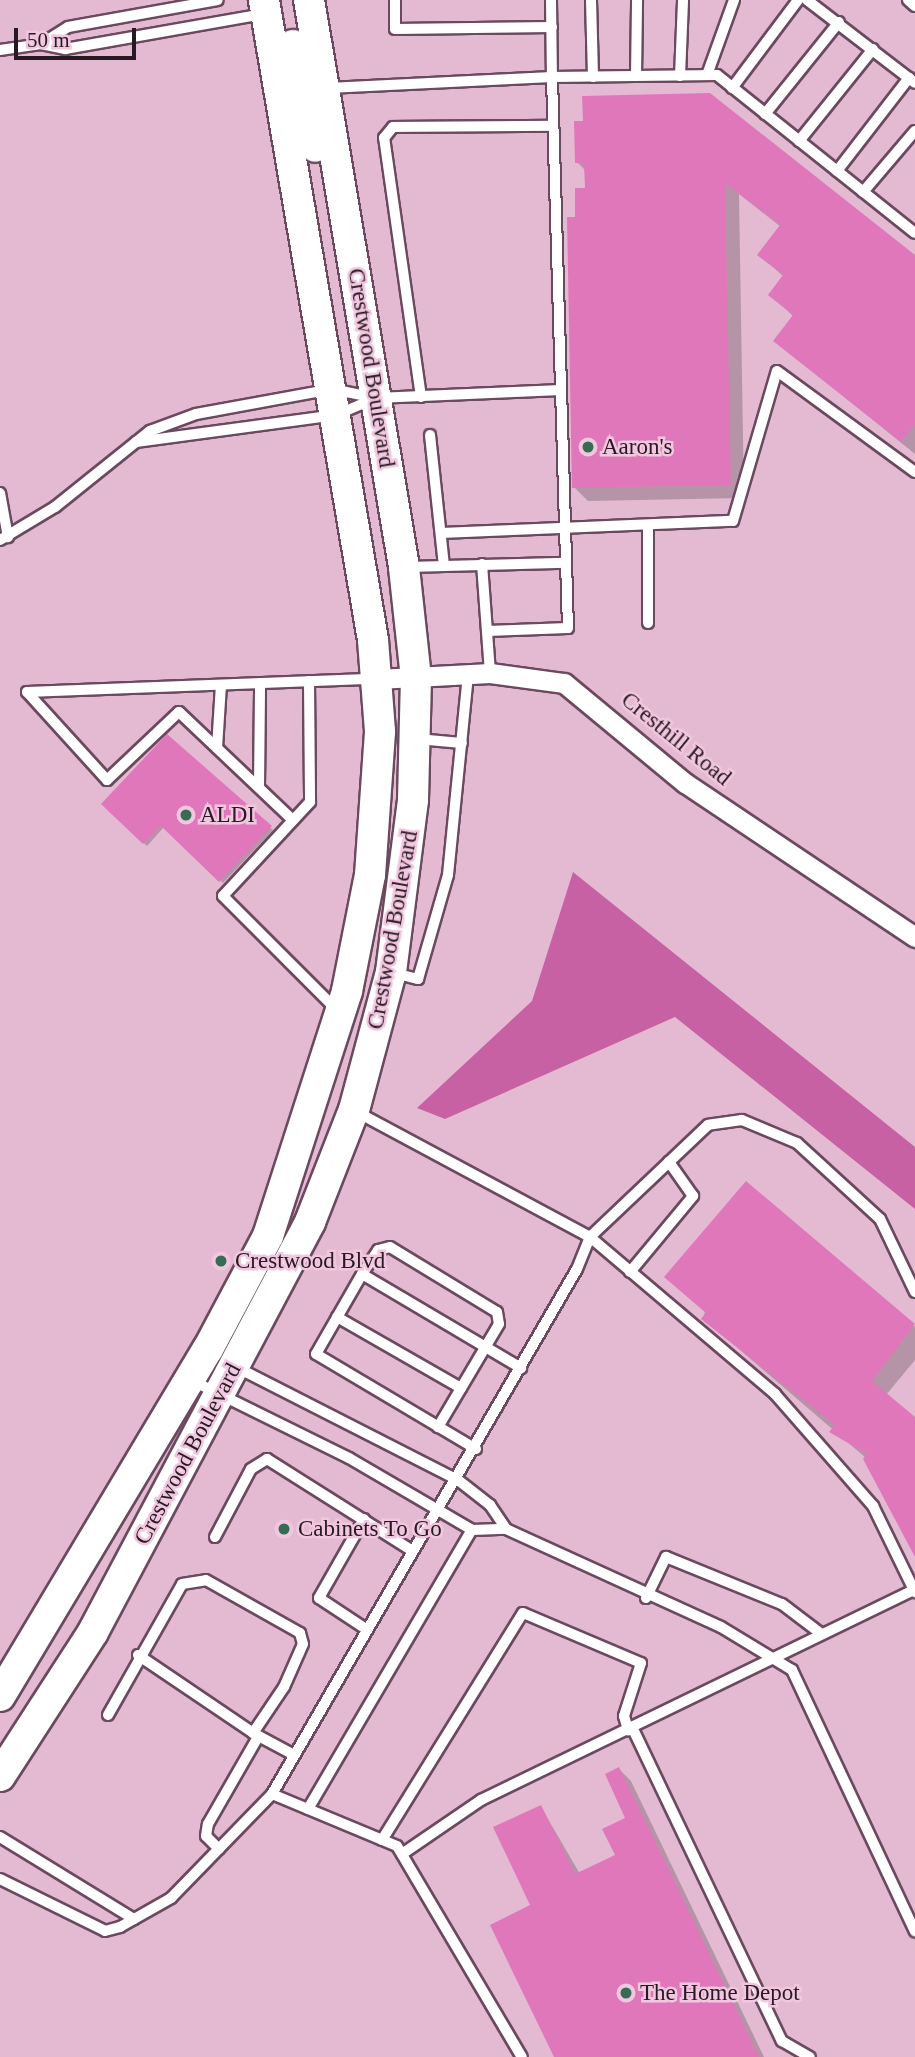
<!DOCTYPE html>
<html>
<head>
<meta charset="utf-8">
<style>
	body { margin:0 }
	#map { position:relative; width:915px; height:2057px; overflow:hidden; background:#e3bad2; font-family:"Times New Roman",serif }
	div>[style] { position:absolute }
	.forest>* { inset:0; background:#c861a3 }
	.shadow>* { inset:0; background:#0003 }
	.building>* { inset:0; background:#e077ba }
	.roads { filter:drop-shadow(2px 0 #6b495e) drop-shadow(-2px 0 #6b495e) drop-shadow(0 2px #6b495e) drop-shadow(0 -2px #6b495e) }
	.lane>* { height:10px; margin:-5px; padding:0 5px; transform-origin:5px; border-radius:5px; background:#fff }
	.street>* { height:19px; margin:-9.5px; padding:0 9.5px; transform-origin:9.5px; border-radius:9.5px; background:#fff }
	.primary>* { height:30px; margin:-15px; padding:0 15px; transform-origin:15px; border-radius:15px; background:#fff }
	.dots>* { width:19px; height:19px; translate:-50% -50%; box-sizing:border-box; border:4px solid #f0c7df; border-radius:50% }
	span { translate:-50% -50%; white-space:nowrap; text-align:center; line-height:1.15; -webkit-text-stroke:5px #f0c7df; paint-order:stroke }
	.street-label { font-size:23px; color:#281922 }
	.poi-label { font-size:23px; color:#281922 }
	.left { translate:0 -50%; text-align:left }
	.scale { position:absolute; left:14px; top:28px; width:122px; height:32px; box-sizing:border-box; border:4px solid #281922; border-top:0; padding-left:9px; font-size:21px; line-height:24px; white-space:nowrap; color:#281922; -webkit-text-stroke:5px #f0c7df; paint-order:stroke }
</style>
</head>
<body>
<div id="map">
	<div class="forest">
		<i style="clip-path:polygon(573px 872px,915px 1147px,915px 1209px,675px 1017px,445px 1119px,417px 1108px,532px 1001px)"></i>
	</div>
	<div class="shadow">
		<i style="clip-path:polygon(576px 123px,915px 257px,915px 454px,775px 341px,794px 317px,770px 294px,784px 277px,759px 254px,781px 227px,739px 194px,744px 498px,588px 501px,574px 487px,577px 219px,586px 190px,586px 171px,577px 162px)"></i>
		<i style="clip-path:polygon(167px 736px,273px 830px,223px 883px,164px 827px,147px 846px,103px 804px)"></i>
		<i style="clip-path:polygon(746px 1183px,915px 1327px,915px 1360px,886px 1395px,915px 1419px,915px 1553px,866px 1458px,703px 1318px)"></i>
		<i style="clip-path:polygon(619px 1769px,631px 1781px,764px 2057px,556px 2057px,532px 1906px,541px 1807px,580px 1874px,617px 1856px,627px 1818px)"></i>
	</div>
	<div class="building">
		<i style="clip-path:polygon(710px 93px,915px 255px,915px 424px,901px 442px,773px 341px,793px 315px,768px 295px,783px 275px,757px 255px,780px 225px,725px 183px,731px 485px,572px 488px,567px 217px,575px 217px,575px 188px,585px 188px,584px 163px,575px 163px,574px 121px,583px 121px,582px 96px)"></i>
		<i style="clip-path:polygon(167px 734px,272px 826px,219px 882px,161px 826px,143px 844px,101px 804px)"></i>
		<i style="clip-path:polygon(746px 1181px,915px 1324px,872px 1381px,915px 1417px,915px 1557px,863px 1459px,867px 1454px,829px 1432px,835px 1425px,701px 1319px,706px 1313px,664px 1277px)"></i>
		<i style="clip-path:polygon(619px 1767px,668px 1868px,759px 2057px,554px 2057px,490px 1925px,530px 1905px,493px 1827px,541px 1805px,575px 1874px,615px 1855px,602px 1829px,625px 1818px,605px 1774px)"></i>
	</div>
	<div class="roads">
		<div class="lane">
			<i style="left:395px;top:0;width:29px;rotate:90deg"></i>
			<i style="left:395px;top:29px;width:157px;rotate:-0.7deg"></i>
			<i style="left:551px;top:0;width:77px;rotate:89.3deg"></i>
			<i style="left:552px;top:77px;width:165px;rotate:-0.7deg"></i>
			<i style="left:717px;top:75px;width:253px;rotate:38.6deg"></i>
			<i style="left:591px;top:0;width:77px;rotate:88.5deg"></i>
			<i style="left:807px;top:0;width:136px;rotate:37.5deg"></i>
			<i style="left:908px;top:0;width:9px;rotate:41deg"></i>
			<i style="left:41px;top:44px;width:32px;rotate:-32deg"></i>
			<i style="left:68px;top:27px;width:152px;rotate:-10.2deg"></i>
			<i style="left:0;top:50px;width:41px;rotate:-8.3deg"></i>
			<i style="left:41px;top:44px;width:25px;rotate:12deg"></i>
			<i style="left:65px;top:49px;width:202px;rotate:-10deg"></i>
			<i style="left:707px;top:75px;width:80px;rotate:-70.2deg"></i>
			<i style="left:636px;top:76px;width:76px;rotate:-89.2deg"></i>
			<i style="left:680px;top:76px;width:76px;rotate:-87.7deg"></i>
			<i style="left:328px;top:88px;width:224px;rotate:-2.8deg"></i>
			<i style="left:552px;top:77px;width:551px;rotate:88.34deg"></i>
			<i style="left:568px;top:628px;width:81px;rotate:177.9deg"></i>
			<i style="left:732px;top:88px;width:110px;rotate:-53.1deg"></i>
			<i style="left:765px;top:114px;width:118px;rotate:-51.2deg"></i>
			<i style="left:799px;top:141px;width:118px;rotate:-51.2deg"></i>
			<i style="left:837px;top:171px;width:118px;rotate:-52.3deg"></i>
			<i style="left:863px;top:192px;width:80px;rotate:-49.6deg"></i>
			<i style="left:421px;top:397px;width:262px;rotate:-98.1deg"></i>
			<i style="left:384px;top:138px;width:14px;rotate:-51deg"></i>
			<i style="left:393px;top:127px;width:160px;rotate:-0.4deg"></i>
			<i style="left:430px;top:435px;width:131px;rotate:83.9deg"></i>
			<i style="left:136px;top:442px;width:202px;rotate:-7.7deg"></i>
			<i style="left:336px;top:415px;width:39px;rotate:-23deg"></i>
			<i style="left:0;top:493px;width:45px;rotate:79.7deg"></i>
			<i style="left:648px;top:525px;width:98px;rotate:90deg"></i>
			<i style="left:441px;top:533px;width:292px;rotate:-2.4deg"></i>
			<i style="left:733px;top:521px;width:156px;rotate:-73.7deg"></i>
			<i style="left:777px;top:371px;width:171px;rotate:36.2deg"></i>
			<i style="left:0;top:540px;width:64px;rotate:-31deg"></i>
			<i style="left:55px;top:507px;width:122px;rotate:-38.7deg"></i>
			<i style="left:150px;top:431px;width:49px;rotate:-20.3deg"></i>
			<i style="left:196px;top:414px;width:138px;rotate:-10.4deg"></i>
			<i style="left:332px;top:389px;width:45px;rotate:11.6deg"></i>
			<i style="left:376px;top:398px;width:185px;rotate:-2.5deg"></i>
			<i style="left:482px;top:564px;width:109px;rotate:85.8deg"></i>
			<i style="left:408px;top:567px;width:158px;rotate:-1.5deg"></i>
			<i style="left:309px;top:681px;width:121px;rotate:89.5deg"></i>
			<i style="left:310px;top:802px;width:128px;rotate:132.8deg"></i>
			<i style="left:223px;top:896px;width:161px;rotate:45deg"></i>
			<i style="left:27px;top:692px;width:119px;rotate:47.7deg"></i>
			<i style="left:107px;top:780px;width:99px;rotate:-43.4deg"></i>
			<i style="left:179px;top:712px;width:157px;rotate:43.5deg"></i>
			<i style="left:27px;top:692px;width:346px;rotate:-2.2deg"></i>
			<i style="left:417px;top:739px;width:45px;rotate:5.1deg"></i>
			<i style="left:217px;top:748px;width:63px;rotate:-86.4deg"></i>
			<i style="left:259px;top:787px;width:104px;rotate:-89.4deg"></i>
			<i style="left:394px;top:973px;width:25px;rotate:14deg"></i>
			<i style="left:418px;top:979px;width:108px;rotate:-73.9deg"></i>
			<i style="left:448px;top:875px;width:201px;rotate:-84.3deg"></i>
			<i style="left:630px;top:1272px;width:99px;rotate:-50.3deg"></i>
			<i style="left:693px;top:1196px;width:42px;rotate:-125.2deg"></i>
			<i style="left:362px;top:1274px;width:29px;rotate:-56deg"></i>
			<i style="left:378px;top:1250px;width:12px;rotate:-14deg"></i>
			<i style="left:390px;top:1247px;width:125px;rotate:31.3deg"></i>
			<i style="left:497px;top:1312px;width:12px;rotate:81deg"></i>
			<i style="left:499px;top:1324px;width:120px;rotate:120.6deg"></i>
			<i style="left:915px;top:1292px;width:81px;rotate:-115.6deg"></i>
			<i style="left:880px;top:1219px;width:113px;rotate:-137.5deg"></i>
			<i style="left:797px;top:1143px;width:60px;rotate:-157.3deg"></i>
			<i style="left:742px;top:1120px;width:34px;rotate:172deg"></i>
			<i style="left:708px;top:1125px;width:163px;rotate:136.5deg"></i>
			<i style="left:590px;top:1237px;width:243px;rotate:40.3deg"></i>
			<i style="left:775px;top:1394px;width:149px;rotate:48.8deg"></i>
			<i style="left:873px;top:1506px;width:96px;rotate:64deg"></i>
			<i style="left:337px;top:1317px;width:143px;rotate:29.8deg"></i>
			<i style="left:238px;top:1368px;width:247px;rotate:27deg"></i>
			<i style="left:458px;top:1480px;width:41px;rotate:38deg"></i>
			<i style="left:490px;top:1505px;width:29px;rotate:56deg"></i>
			<i style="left:193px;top:1381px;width:174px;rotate:26.3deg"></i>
			<i style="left:349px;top:1458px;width:143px;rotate:30.3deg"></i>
			<i style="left:472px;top:1530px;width:34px;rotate:-2deg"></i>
			<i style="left:506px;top:1529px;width:236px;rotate:24.5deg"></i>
			<i style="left:721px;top:1627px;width:83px;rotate:31.2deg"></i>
			<i style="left:792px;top:1670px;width:289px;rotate:64.8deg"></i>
			<i style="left:476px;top:1449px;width:186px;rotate:-149.3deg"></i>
			<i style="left:316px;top:1354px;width:92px;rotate:-60.1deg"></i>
			<i style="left:362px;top:1274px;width:185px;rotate:30.6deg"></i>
			<i style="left:364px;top:1519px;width:91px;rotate:119.7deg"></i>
			<i style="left:319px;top:1598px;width:56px;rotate:33.4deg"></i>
			<i style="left:215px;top:1537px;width:77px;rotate:-62.1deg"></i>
			<i style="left:251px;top:1469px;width:19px;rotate:-32deg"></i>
			<i style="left:267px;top:1459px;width:170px;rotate:32.3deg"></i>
			<i style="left:646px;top:1598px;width:46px;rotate:-64deg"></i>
			<i style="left:666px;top:1557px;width:125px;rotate:22.1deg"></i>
			<i style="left:782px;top:1604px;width:48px;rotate:37.3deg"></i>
			<i style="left:138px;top:1655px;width:139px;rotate:34.1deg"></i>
			<i style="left:108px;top:1715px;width:150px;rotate:-60.5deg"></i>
			<i style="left:182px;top:1584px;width:24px;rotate:-9deg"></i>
			<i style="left:206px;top:1580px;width:108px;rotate:29.4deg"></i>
			<i style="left:300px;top:1633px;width:11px;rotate:75deg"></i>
			<i style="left:303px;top:1644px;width:47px;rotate:113.8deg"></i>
			<i style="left:284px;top:1687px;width:55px;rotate:124deg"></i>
			<i style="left:253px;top:1733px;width:47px;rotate:28.2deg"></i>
			<i style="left:632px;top:1727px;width:348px;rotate:64.5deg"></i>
			<i style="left:782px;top:2041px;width:32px;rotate:30deg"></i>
			<i style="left:272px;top:1794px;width:135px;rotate:22.6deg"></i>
			<i style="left:397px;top:1846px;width:245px;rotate:59.4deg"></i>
			<i style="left:308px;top:1809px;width:324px;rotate:-59.6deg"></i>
			<i style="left:0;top:1837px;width:157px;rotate:31.5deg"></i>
			<i style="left:382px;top:1840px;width:267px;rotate:-58.2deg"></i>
			<i style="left:523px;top:1613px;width:128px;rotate:23deg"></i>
			<i style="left:641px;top:1663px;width:56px;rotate:107.8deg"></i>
			<i style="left:624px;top:1716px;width:15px;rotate:74deg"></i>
			<i style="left:219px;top:1849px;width:18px;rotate:-135deg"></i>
			<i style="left:206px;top:1836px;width:12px;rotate:-81deg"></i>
			<i style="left:208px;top:1824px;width:100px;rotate:-60.1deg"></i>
			<i style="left:402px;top:1854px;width:96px;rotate:-34.4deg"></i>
			<i style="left:481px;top:1800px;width:481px;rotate:-25.9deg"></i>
			<i style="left:0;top:1879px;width:117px;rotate:26.3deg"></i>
			<i style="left:105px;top:1931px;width:16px;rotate:-15deg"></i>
			<i style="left:120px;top:1927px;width:59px;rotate:-29.6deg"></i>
			<i style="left:171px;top:1898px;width:145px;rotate:-45.8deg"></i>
			<i style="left:272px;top:1794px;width:607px;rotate:-59.85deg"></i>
			<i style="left:577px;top:1269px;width:35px;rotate:-68deg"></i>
			<i style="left:590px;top:1237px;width:264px;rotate:-151.8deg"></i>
		</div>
		<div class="street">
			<i style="left:377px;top:679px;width:113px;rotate:-3deg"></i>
			<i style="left:490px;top:673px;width:75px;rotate:7.7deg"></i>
			<i style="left:564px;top:683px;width:157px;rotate:39.6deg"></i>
			<i style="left:685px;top:783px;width:277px;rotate:33.8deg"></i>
		</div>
		<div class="primary">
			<i style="left:293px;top:45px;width:104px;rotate:77.8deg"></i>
			<i style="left:0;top:1696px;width:405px;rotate:-59.1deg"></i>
			<i style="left:208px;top:1349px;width:128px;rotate:-62deg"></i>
			<i style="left:268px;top:1236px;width:257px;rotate:-72.1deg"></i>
			<i style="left:347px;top:991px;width:118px;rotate:-78.8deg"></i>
			<i style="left:370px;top:875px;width:144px;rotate:-86deg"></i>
			<i style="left:380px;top:731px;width:91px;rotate:-94.4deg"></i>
			<i style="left:373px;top:640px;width:649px;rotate:-99.67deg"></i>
			<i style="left:0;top:1776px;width:171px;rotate:-57.1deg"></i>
			<i style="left:93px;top:1632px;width:464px;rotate:-62.1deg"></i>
			<i style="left:310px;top:1222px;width:120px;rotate:-68.6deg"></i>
			<i style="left:354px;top:1110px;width:143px;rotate:-75deg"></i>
			<i style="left:391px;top:972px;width:173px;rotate:-82.7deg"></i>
			<i style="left:413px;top:800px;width:122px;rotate:-88.6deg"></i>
			<i style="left:416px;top:678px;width:112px;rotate:-96.2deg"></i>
			<i style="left:404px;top:567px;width:575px;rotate:-99.51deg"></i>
		</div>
	</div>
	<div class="dots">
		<i style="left:588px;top:447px;background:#356c53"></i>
		<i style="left:186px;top:815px;background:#356c53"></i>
		<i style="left:221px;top:1261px;background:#356c53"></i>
		<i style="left:284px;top:1529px;background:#356c53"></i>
		<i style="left:626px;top:1993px;background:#356c53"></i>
	</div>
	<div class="street-label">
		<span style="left:371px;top:368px;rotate:81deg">Crestwood Boulevard</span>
		<span style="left:676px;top:739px;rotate:39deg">Cresthill Road</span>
		<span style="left:393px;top:930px;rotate:-80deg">Crestwood Boulevard</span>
		<span style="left:188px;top:1454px;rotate:-62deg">Crestwood Boulevard</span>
	</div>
	<div class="poi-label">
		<span class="left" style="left:602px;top:447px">Aaron's</span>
		<span class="left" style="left:200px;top:815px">ALDI</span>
		<span class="left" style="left:235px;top:1261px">Crestwood Blvd</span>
		<span class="left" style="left:298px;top:1529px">Cabinets To Go</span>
		<span class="left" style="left:640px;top:1993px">The Home Depot</span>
	</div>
	<div class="scale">50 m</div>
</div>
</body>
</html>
